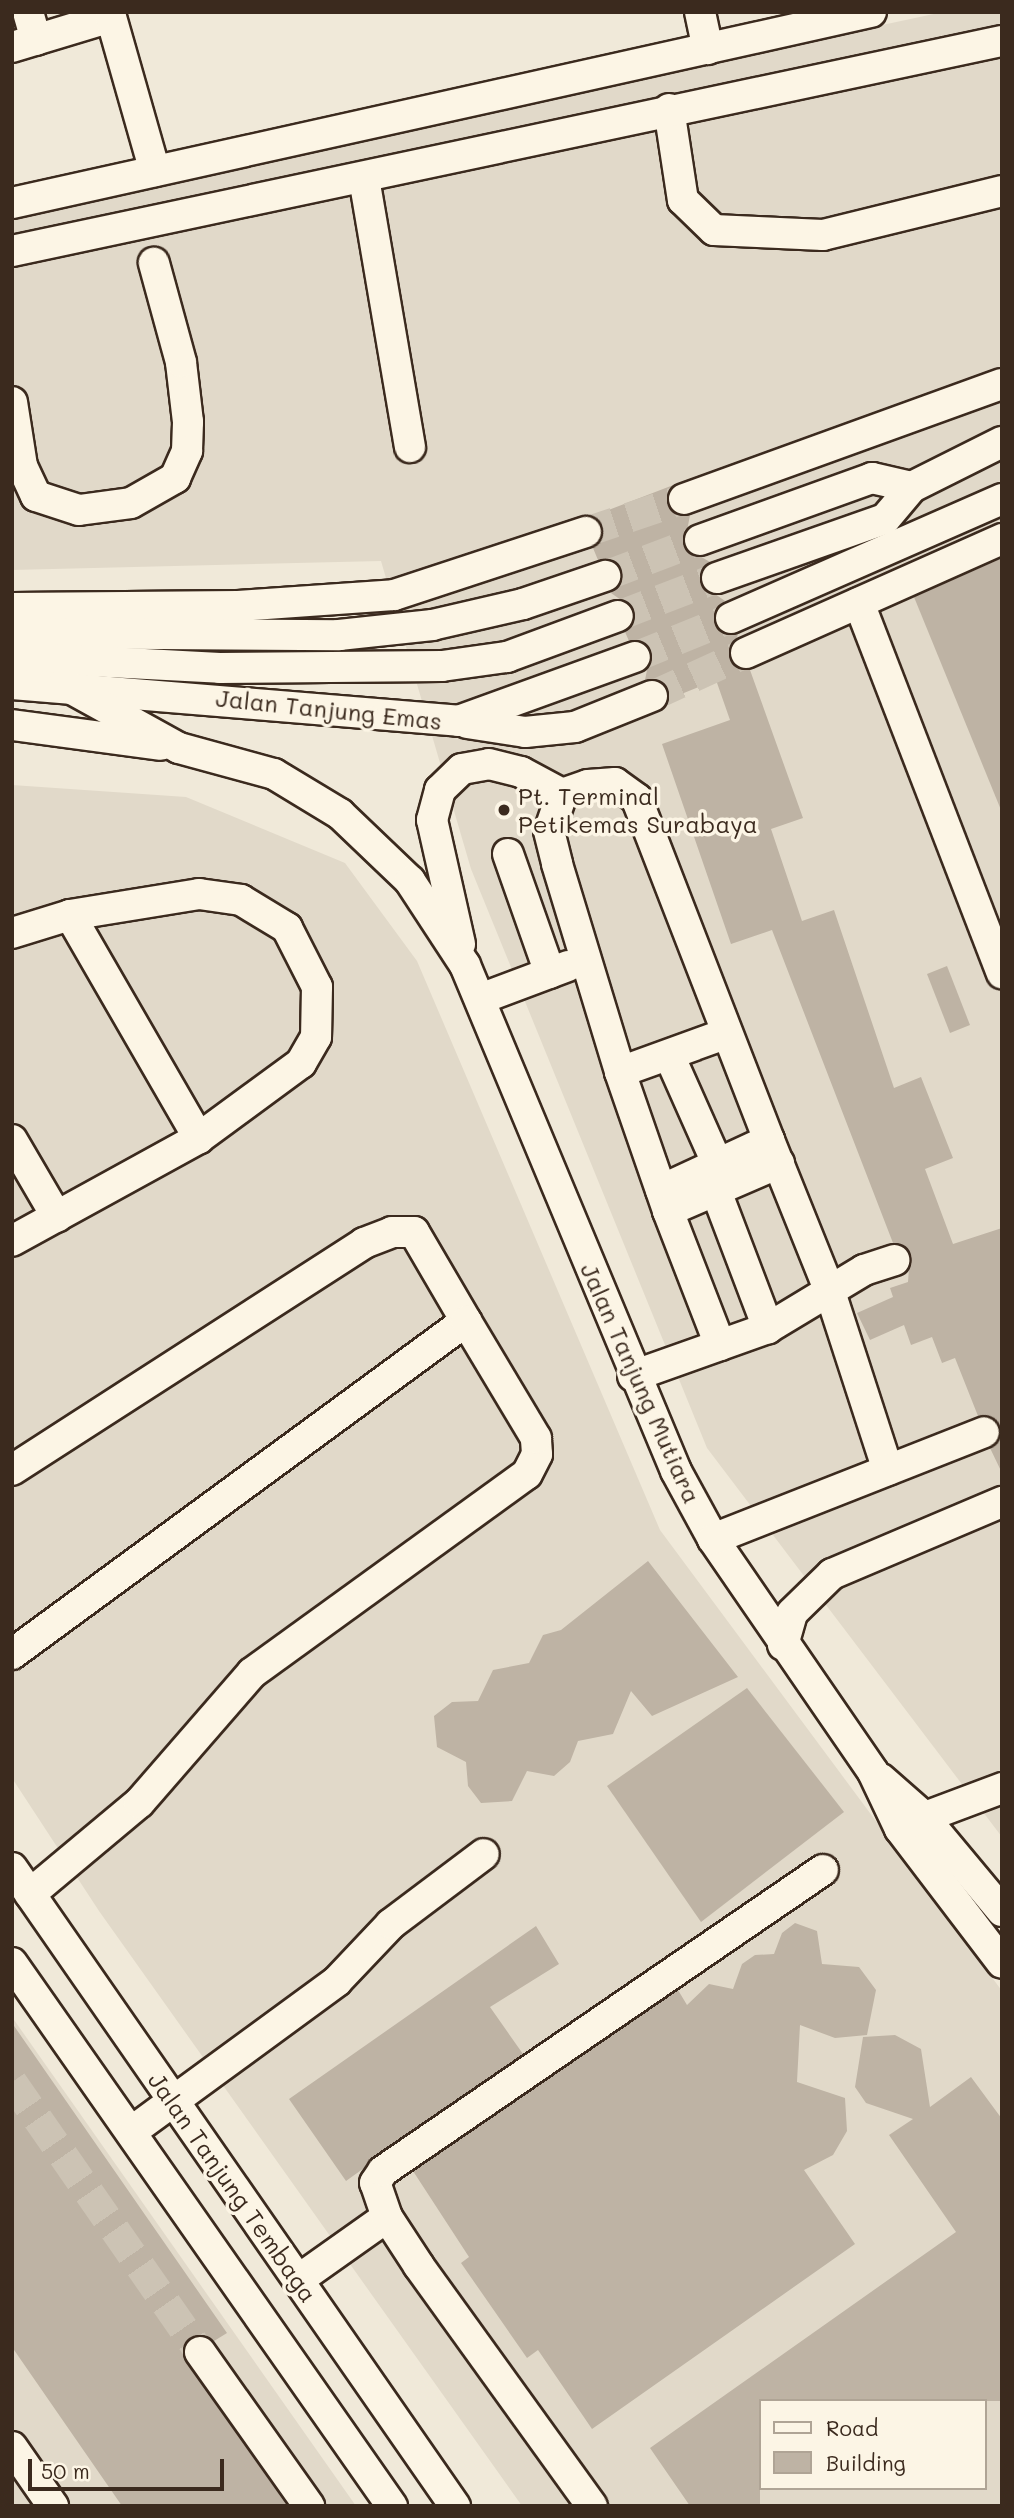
<!DOCTYPE html>
<html>
<head>
<meta charset="utf-8">
<style>
	body { margin:0 }
	#map { position:relative; width:1014px; height:2518px; overflow:hidden; background:#f0e9d9; font-family:Mali,sans-serif }
	div>[style] { position:absolute }
	.built>* { inset:0; background:#e1d9c9 }
	.building>* { inset:0; background:#beb3a4 }
	.minor-tunnel>* { height:30px; margin-top:-15px; transform-origin:0; background:repeating-linear-gradient(90deg,#ccc3b4 0 30px,transparent 0 45px) }
	.roads { filter:drop-shadow(2px 0 #3b2a1e) drop-shadow(-2px 0 #3b2a1e) drop-shadow(0 2px #3b2a1e) drop-shadow(0 -2px #3b2a1e) }
	.minor>* { height:30px; margin:-15px; padding:0 15px; transform-origin:15px; border-radius:15px; background:#fcf5e5 }
	.dots>* { width:19px; height:19px; translate:-50% -50%; box-sizing:border-box; border:4px solid #fcf5e5; border-radius:50% }
	span { translate:-50% -50%; white-space:nowrap; text-align:center; line-height:1.15; -webkit-text-stroke:7px #fcf5e5; paint-order:stroke }
	.street-label { font-size:24px; color:#3b2a1e }
	.poi-label { font-size:24px; color:#3b2a1e }
	.left { translate:0 -50%; text-align:left }
	.frame { position:absolute; inset:0; border:14px solid #3b2a1e; pointer-events:none }
	.legend { position:absolute; left:759px; top:2399px; width:228px; height:91px; box-sizing:border-box; background:#fcf5e5; border:2px solid #afa495; margin:0; padding:9px 12px; list-style:none; font-size:21px; color:#3b2a1e }
	.legend li { display:flex; align-items:center; gap:14px; height:35px }
	.legend b { width:35px; border:2px solid #afa495 }
	.scale { position:absolute; left:28px; top:2459px; width:196px; height:32px; box-sizing:border-box; border:4px solid #3b2a1e; border-top:0; padding-left:9px; font-size:21px; line-height:24px; white-space:nowrap; color:#3b2a1e; -webkit-text-stroke:5px #fcf5e5; paint-order:stroke }
</style>
</head>
<body>
<div id="map">
	<div class="built">
		<i style="clip-path:polygon(943px 12px,1002px 12px,1002px 1837px,707px 1448px,471px 869px,381px 561px,12px 570px,12px 211px)"></i>
		<i style="clip-path:polygon(evenodd,12px 785px,186px 797px,345px 863px,417px 961px,660px 1530px,1002px 1991px,1002px 2506px,522px 2506px,99px 1911px,12px 1778px,12px 785px,760px 2401px,984px 2401px,984px 2488px,760px 2488px,760px 2401px)"></i>
		<i style="clip-path:polygon(12px 2017px,356px 2506px,12px 2506px)"></i>
	</div>
	<div class="building">
		<i style="clip-path:polygon(676px 484px,668px 506px,690px 515px,684px 547px,710px 562px,701px 584px,725px 601px,717px 608px,715px 624px,721px 632px,738px 634px,730px 659px,750px 670px,803px 818px,771px 829px,802px 921px,834px 910px,894px 1088px,921px 1077px,953px 1158px,925px 1169px,953px 1244px,1002px 1228px,1002px 1473px,990px 1448px,1001px 1435px,1000px 1425px,978px 1416px,955px 1358px,942px 1363px,932px 1337px,911px 1345px,904px 1325px,870px 1340px,857px 1313px,893px 1297px,890px 1288px,908px 1282px,910px 1254px,893px 1243px,772px 930px,731px 944px,662px 744px,730px 720px,716px 680px,669px 699px,663px 683px,645px 680px,651px 650px,629px 641px,625px 632px,634px 609px,611px 593px,622px 580px,621px 570px,609px 559px,598px 560px,593px 548px,603px 535px,593px 516px)"></i>
		<i style="clip-path:polygon(1002px 558px,1002px 810px,1001px 810px,914px 597px)"></i>
		<i style="clip-path:polygon(947px 966px,970px 1025px,950px 1033px,927px 974px)"></i>
		<i style="clip-path:polygon(648px 1561px,738px 1677px,652px 1716px,631px 1691px,613px 1734px,578px 1741px,570px 1762px,554px 1776px,527px 1771px,512px 1801px,481px 1803px,468px 1786px,466px 1762px,437px 1747px,434px 1716px,452px 1702px,478px 1701px,493px 1670px,529px 1663px,543px 1635px,561px 1630px)"></i>
		<i style="clip-path:polygon(747px 1688px,844px 1812px,701px 1922px,607px 1786px)"></i>
		<i style="clip-path:polygon(795px 1923px,817px 1931px,822px 1964px,859px 1967px,876px 1990px,867px 2035px,835px 2038px,800px 2025px,797px 2082px,845px 2098px,847px 2131px,833px 2155px,804px 2170px,855px 2244px,592px 2429px,538px 2350px,527px 2358px,461px 2263px,469px 2257px,413px 2171px,678px 1990px,687px 2005px,709px 1984px,733px 1989px,742px 1964px,755px 1955px,774px 1954px,782px 1933px)"></i>
		<i style="clip-path:polygon(536px 1926px,559px 1964px,490px 2007px,523px 2054px,346px 2181px,289px 2099px)"></i>
		<i style="clip-path:polygon(12px 2023px,227px 2333px,214px 2341px,190px 2337px,183px 2354px,287px 2506px,122px 2506px,12px 2347px)"></i>
		<i style="clip-path:polygon(895px 2035px,921px 2049px,930px 2107px,971px 2077px,1002px 2119px,1002px 2401px,760px 2401px,760px 2506px,690px 2506px,650px 2448px,956px 2232px,889px 2135px,913px 2119px,866px 2103px,855px 2087px,863px 2037px)"></i>
	</div>
	<div class="minor-tunnel">
		<i style="left:586px;top:532px;width:103px;rotate:-18.6deg"></i>
		<i style="left:605px;top:576px;width:102px;rotate:-20.8deg"></i>
		<i style="left:618px;top:616px;width:106px;rotate:-21deg"></i>
		<i style="left:635px;top:657px;width:104px;rotate:-22.1deg"></i>
		<i style="left:652px;top:696px;width:103px;rotate:-24.6deg"></i>
		<i style="left:12px;top:2082px;width:329px;rotate:55.2deg"></i>
	</div>
	<div class="roads">
		<div class="minor">
			<i style="left:28px;top:12px;width:29px;rotate:74deg"></i>
			<i style="left:700px;top:12px;width:38px;rotate:78deg"></i>
			<i style="left:12px;top:47px;width:103px;rotate:-16.9deg"></i>
			<i style="left:111px;top:17px;width:160px;rotate:74.1deg"></i>
			<i style="left:669px;top:109px;width:92px;rotate:81.3deg"></i>
			<i style="left:683px;top:200px;width:43px;rotate:44.1deg"></i>
			<i style="left:714px;top:230px;width:109px;rotate:2.6deg"></i>
			<i style="left:823px;top:235px;width:184px;rotate:-13.8deg"></i>
			<i style="left:364px;top:178px;width:273px;rotate:80.3deg"></i>
			<i style="left:12px;top:203px;width:880px;rotate:-12.54deg"></i>
			<i style="left:12px;top:251px;width:1012px;rotate:-11.98deg"></i>
			<i style="left:12px;top:402px;width:65px;rotate:81.1deg"></i>
			<i style="left:22px;top:466px;width:33px;rotate:65deg"></i>
			<i style="left:36px;top:496px;width:45px;rotate:18deg"></i>
			<i style="left:79px;top:510px;width:52px;rotate:-7.7deg"></i>
			<i style="left:131px;top:503px;width:51px;rotate:-29.6deg"></i>
			<i style="left:175px;top:478px;width:30px;rotate:-66deg"></i>
			<i style="left:187px;top:451px;width:29px;rotate:-88deg"></i>
			<i style="left:188px;top:422px;width:60px;rotate:-96.7deg"></i>
			<i style="left:181px;top:362px;width:103px;rotate:-105.3deg"></i>
			<i style="left:684px;top:499px;width:338px;rotate:-19.9deg"></i>
			<i style="left:700px;top:540px;width:183px;rotate:-19.8deg"></i>
			<i style="left:872px;top:478px;width:41px;rotate:12.7deg"></i>
			<i style="left:912px;top:487px;width:101px;rotate:-26.6deg"></i>
			<i style="left:717px;top:578px;width:178px;rotate:-19.4deg"></i>
			<i style="left:885px;top:519px;width:42px;rotate:-49.8deg"></i>
			<i style="left:859px;top:603px;width:397px;rotate:68.9deg"></i>
			<i style="left:12px;top:608px;width:226px;rotate:-0.5deg"></i>
			<i style="left:238px;top:606px;width:156px;rotate:-4deg"></i>
			<i style="left:394px;top:595px;width:202px;rotate:-18.2deg"></i>
			<i style="left:731px;top:618px;width:296px;rotate:-23.7deg"></i>
			<i style="left:12px;top:633px;width:327px;rotate:0.4deg"></i>
			<i style="left:339px;top:635px;width:94px;rotate:-6.1deg"></i>
			<i style="left:432px;top:625px;width:93px;rotate:-13deg"></i>
			<i style="left:523px;top:604px;width:87px;rotate:-18.9deg"></i>
			<i style="left:746px;top:653px;width:280px;rotate:-24deg"></i>
			<i style="left:12px;top:657px;width:208px;rotate:3deg"></i>
			<i style="left:220px;top:668px;width:222px;rotate:-0.5deg"></i>
			<i style="left:442px;top:666px;width:66px;rotate:-7.9deg"></i>
			<i style="left:507px;top:657px;width:118px;rotate:-20.3deg"></i>
			<i style="left:12px;top:684px;width:448px;rotate:4.7deg"></i>
			<i style="left:458px;top:721px;width:188px;rotate:-19.9deg"></i>
			<i style="left:63px;top:684px;width:132px;rotate:28.9deg"></i>
			<i style="left:179px;top:748px;width:98px;rotate:15.3deg"></i>
			<i style="left:274px;top:774px;width:77px;rotate:31.2deg"></i>
			<i style="left:340px;top:814px;width:97px;rotate:43.7deg"></i>
			<i style="left:410px;top:881px;width:100px;rotate:56.8deg"></i>
			<i style="left:465px;top:965px;width:548px;rotate:67.36deg"></i>
			<i style="left:676px;top:1471px;width:77px;rotate:61.4deg"></i>
			<i style="left:713px;top:1539px;width:283px;rotate:55.5deg"></i>
			<i style="left:873px;top:1772px;width:63px;rotate:64.7deg"></i>
			<i style="left:900px;top:1829px;width:168px;rotate:52.7deg"></i>
			<i style="left:467px;top:723px;width:59px;rotate:8.8deg"></i>
			<i style="left:525px;top:732px;width:50px;rotate:-5.7deg"></i>
			<i style="left:575px;top:727px;width:83px;rotate:-21.9deg"></i>
			<i style="left:12px;top:725px;width:150px;rotate:7.6deg"></i>
			<i style="left:508px;top:854px;width:126px;rotate:70.6deg"></i>
			<i style="left:70px;top:915px;width:258px;rotate:60deg"></i>
			<i style="left:12px;top:933px;width:61px;rotate:-17.2deg"></i>
			<i style="left:70px;top:915px;width:131px;rotate:-9.2deg"></i>
			<i style="left:199px;top:894px;width:42px;rotate:8.1deg"></i>
			<i style="left:241px;top:900px;width:54px;rotate:31.3deg"></i>
			<i style="left:287px;top:928px;width:66px;rotate:63deg"></i>
			<i style="left:317px;top:987px;width:50px;rotate:91.1deg"></i>
			<i style="left:316px;top:1037px;width:30px;rotate:120deg"></i>
			<i style="left:301px;top:1063px;width:127px;rotate:143.7deg"></i>
			<i style="left:199px;top:1138px;width:213px;rotate:151.2deg"></i>
			<i style="left:460px;top:944px;width:127px;rotate:-102.7deg"></i>
			<i style="left:432px;top:820px;width:31px;rotate:-75deg"></i>
			<i style="left:440px;top:790px;width:30px;rotate:-44deg"></i>
			<i style="left:462px;top:769px;width:27px;rotate:-10deg"></i>
			<i style="left:489px;top:764px;width:33px;rotate:14deg"></i>
			<i style="left:521px;top:772px;width:47px;rotate:28.2deg"></i>
			<i style="left:480px;top:999px;width:94px;rotate:-20.6deg"></i>
			<i style="left:669px;top:1055px;width:118px;rotate:66deg"></i>
			<i style="left:620px;top:1072px;width:112px;rotate:-19.9deg"></i>
			<i style="left:12px;top:1140px;width:89px;rotate:59.7deg"></i>
			<i style="left:769px;top:1140px;width:164px;rotate:68.1deg"></i>
			<i style="left:830px;top:1292px;width:187px;rotate:72deg"></i>
			<i style="left:661px;top:1190px;width:119px;rotate:-24.8deg"></i>
			<i style="left:769px;top:1140px;width:366px;rotate:-111.2deg"></i>
			<i style="left:637px;top:799px;width:27px;rotate:-144deg"></i>
			<i style="left:615px;top:783px;width:27px;rotate:176deg"></i>
			<i style="left:588px;top:785px;width:28px;rotate:161deg"></i>
			<i style="left:562px;top:794px;width:39px;rotate:109deg"></i>
			<i style="left:549px;top:831px;width:34px;rotate:76deg"></i>
			<i style="left:557px;top:864px;width:217px;rotate:73.1deg"></i>
			<i style="left:620px;top:1072px;width:147px;rotate:70.9deg"></i>
			<i style="left:668px;top:1211px;width:144px;rotate:68.8deg"></i>
			<i style="left:716px;top:1191px;width:147px;rotate:69.2deg"></i>
			<i style="left:668px;top:1211px;width:121px;rotate:-23.4deg"></i>
			<i style="left:633px;top:1376px;width:143px;rotate:-19.6deg"></i>
			<i style="left:768px;top:1328px;width:112px;rotate:-31.1deg"></i>
			<i style="left:864px;top:1270px;width:32px;rotate:-18deg"></i>
			<i style="left:12px;top:1470px;width:419px;rotate:-32.8deg"></i>
			<i style="left:364px;top:1243px;width:30px;rotate:-21deg"></i>
			<i style="left:392px;top:1232px;width:22px"></i>
			<i style="left:414px;top:1232px;width:103px;rotate:59.7deg"></i>
			<i style="left:466px;top:1321px;width:563px;rotate:143.74deg"></i>
			<i style="left:713px;top:1539px;width:291px;rotate:-21.5deg"></i>
			<i style="left:783px;top:1645px;width:33px;rotate:-74deg"></i>
			<i style="left:792px;top:1613px;width:56px;rotate:-44.3deg"></i>
			<i style="left:832px;top:1574px;width:185px;rotate:-23deg"></i>
			<i style="left:881px;top:1779px;width:55px;rotate:41.3deg"></i>
			<i style="left:922px;top:1815px;width:125px;rotate:50.2deg"></i>
			<i style="left:909px;top:1823px;width:99px;rotate:-20.6deg"></i>
			<i style="left:12px;top:1868px;width:777px;rotate:55.23deg"></i>
			<i style="left:30px;top:1894px;width:142px;rotate:-39.9deg"></i>
			<i style="left:139px;top:1803px;width:172px;rotate:-49deg"></i>
			<i style="left:252px;top:1673px;width:339px;rotate:-35.9deg"></i>
			<i style="left:527px;top:1474px;width:22px;rotate:-63deg"></i>
			<i style="left:537px;top:1454px;width:16px;rotate:-94deg"></i>
			<i style="left:536px;top:1438px;width:136px;rotate:-120.9deg"></i>
			<i style="left:12px;top:1963px;width:663px;rotate:55.02deg"></i>
			<i style="left:131px;top:2132px;width:255px;rotate:-36.2deg"></i>
			<i style="left:337px;top:1981px;width:79px;rotate:-46.5deg"></i>
			<i style="left:391px;top:1924px;width:116px;rotate:-37deg"></i>
			<i style="left:298px;top:2280px;width:109px;rotate:-35.3deg"></i>
			<i style="left:200px;top:2352px;width:189px;rotate:54.7deg"></i>
			<i style="left:12px;top:2447px;width:72px;rotate:55.2deg"></i>
			<i style="left:592px;top:2506px;width:296px;rotate:-125.8deg"></i>
			<i style="left:419px;top:2266px;width:59px;rotate:-123.1deg"></i>
			<i style="left:387px;top:2217px;width:36px;rotate:-109deg"></i>
			<i style="left:375px;top:2183px;width:14px;rotate:-56deg"></i>
			<i style="left:383px;top:2171px;width:533px;rotate:-34.38deg"></i>
		</div>
	</div>
	<div class="dots">
		<i style="left:504px;top:810px;background:#3b2a1e"></i>
	</div>
	<div class="street-label">
		<span style="left:329px;top:709px;rotate:6deg">Jalan Tanjung Emas</span>
		<span style="left:641px;top:1383px;rotate:66deg">Jalan Tanjung Mutiara</span>
		<span style="left:233px;top:2187px;rotate:55deg">Jalan Tanjung Tembaga</span>
	</div>
	<div class="poi-label">
		<span class="left" style="left:518px;top:810px">Pt. Terminal<br>Petikemas Surabaya</span>
	</div>
	<div class="frame"></div>
	<ul class="legend">
	<li><b style="height:9px;background:#fcf5e5"></b>Road</li>
	<li><b style="height:19px;background:#beb3a4"></b>Building</li>
	</ul>
	<div class="scale">50 m</div>
</div>
</body>
</html>
